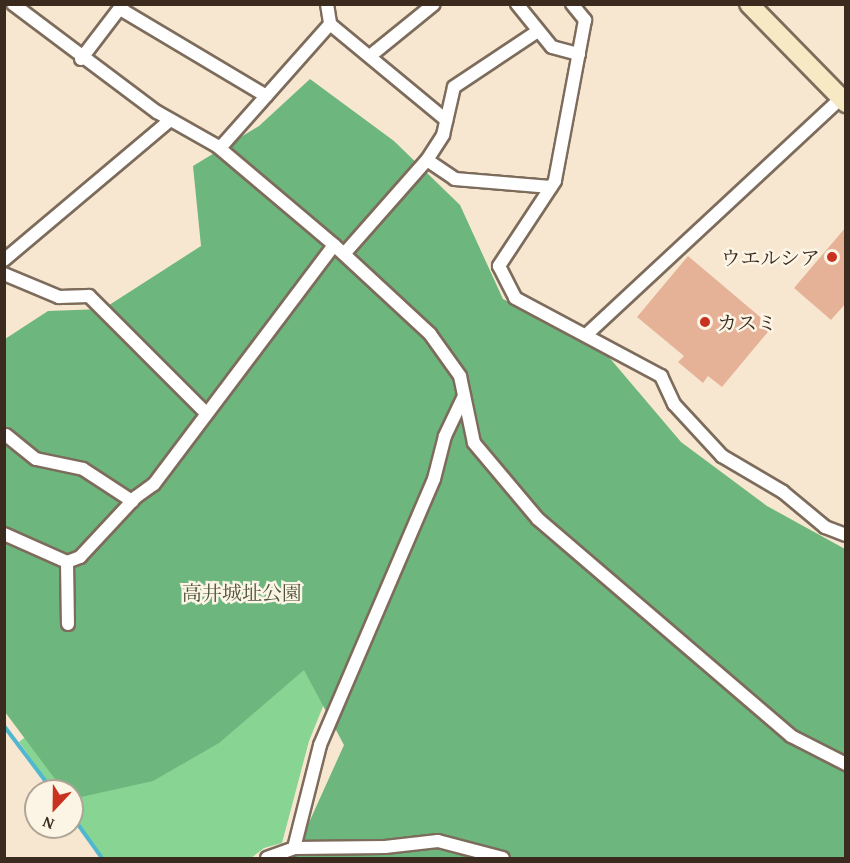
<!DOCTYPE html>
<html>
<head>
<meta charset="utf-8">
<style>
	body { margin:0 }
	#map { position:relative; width:850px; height:863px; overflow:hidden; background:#f8e7d0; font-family:"Gentium Book Plus","Noto Serif JP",serif }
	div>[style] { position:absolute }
	.green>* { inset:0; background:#87d493 }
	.forest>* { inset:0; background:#6db67d }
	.stream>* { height:4px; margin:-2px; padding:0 2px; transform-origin:2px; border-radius:2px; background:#50b7cf }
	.building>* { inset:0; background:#e5b297 }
	.roads { filter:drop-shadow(2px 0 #7d6c5c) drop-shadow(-2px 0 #7d6c5c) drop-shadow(0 2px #7d6c5c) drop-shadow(0 -2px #7d6c5c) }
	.minor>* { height:12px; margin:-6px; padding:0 6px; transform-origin:6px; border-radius:6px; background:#fff }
	.secondary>* { height:18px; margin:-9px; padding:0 9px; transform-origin:9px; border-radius:9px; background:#f6e9c3 }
	.dots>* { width:16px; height:16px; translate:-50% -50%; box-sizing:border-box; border:3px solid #fcf5e5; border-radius:50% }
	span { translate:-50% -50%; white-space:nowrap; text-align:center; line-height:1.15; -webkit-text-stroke:5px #fcf5e5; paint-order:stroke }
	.poi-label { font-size:20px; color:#3b2a1e }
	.right { translate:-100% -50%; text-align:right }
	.left { translate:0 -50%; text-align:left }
	.park-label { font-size:20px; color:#4e543b }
	.frame { position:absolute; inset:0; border:6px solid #3b2a1e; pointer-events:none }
	.north { position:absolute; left:24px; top:779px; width:60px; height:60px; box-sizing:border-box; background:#fcf5e5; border:2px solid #afa495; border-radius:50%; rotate:202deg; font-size:16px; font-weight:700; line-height:24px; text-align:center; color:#3b2a1e }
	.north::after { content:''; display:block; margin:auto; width:21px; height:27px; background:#c8321e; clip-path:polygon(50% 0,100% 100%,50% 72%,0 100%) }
</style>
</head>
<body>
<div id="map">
	<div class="green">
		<i style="clip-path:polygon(341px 662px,309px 741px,282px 843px,264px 848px,251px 858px,101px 858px,72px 817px,72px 791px,54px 791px,19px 742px,96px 682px)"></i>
	</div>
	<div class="forest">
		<i style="clip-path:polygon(310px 79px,394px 141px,460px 205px,503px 299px,602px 349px,681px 442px,767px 506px,845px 549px,845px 858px,293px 858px,344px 745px,304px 670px,219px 743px,153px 781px,72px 799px,72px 791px,64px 791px,5px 712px,5px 339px,48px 311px,103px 309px,201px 246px,193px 166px,259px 126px)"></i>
	</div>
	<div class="stream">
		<i style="left:4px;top:726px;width:81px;rotate:53deg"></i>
		<i style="left:72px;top:816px;width:52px;rotate:54.5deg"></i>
	</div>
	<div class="building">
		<i style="clip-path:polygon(846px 227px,846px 303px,831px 320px,794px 288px)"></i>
		<i style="clip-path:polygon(688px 256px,772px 327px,722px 387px,708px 376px,703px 383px,678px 362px,684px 356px,637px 317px)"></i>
	</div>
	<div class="roads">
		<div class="minor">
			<i style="left:13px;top:4px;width:180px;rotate:36.9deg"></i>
			<i style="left:157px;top:112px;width:69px;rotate:29.5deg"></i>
			<i style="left:217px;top:146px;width:153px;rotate:40.2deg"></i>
			<i style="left:334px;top:245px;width:131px;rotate:42.8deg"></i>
			<i style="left:430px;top:334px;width:52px;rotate:54.5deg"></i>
			<i style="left:460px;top:376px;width:68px;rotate:78.2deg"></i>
			<i style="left:474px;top:443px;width:99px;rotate:49.9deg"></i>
			<i style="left:538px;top:519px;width:333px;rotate:40.6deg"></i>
			<i style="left:791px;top:736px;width:62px;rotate:27deg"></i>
			<i style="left:327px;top:4px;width:20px;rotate:81deg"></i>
			<i style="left:330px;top:24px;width:151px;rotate:39.6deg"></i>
			<i style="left:517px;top:4px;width:55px;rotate:50.9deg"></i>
			<i style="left:552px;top:47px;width:28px;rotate:15deg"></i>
			<i style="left:572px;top:4px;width:21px;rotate:51deg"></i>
			<i style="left:585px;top:20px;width:164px;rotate:100.6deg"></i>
			<i style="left:555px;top:181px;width:102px;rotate:123.4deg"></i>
			<i style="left:499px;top:266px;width:36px;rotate:63deg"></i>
			<i style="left:515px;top:298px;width:166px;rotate:28.1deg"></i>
			<i style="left:661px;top:376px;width:31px;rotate:65deg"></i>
			<i style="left:674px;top:404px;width:71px;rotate:47.3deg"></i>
			<i style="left:722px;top:456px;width:71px;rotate:30.5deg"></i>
			<i style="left:783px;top:492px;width:55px;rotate:39.8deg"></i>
			<i style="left:825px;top:527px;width:22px;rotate:21deg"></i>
			<i style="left:122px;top:10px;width:168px;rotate:30.8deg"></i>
			<i style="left:370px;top:56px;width:82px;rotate:-39.1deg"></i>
			<i style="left:81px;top:59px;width:69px;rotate:-52.6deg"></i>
			<i style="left:220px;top:148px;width:166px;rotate:-48.4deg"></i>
			<i style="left:427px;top:160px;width:34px;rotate:34deg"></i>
			<i style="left:455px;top:179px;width:96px;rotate:4.8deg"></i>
			<i style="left:344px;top:254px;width:125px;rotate:-48.6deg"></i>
			<i style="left:427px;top:160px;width:30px;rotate:-57deg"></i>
			<i style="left:443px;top:135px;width:49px;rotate:-77.1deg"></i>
			<i style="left:454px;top:87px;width:101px;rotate:-33.7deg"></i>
			<i style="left:4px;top:260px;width:217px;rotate:-40.1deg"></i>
			<i style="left:4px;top:274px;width:60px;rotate:22.7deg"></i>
			<i style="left:59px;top:297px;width:30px;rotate:-2deg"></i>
			<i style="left:89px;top:296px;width:165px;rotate:45deg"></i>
			<i style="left:586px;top:335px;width:348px;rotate:-42.9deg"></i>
			<i style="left:6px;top:435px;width:38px;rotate:39deg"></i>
			<i style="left:36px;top:459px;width:48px;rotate:12deg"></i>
			<i style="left:83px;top:469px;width:59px;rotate:33.1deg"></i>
			<i style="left:4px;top:534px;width:69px;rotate:24deg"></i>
			<i style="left:67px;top:562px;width:14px;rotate:-21deg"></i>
			<i style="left:80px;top:557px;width:82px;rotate:-47deg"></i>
			<i style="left:136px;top:497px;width:22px;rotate:-36deg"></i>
			<i style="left:154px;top:484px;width:299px;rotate:-53deg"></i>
			<i style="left:67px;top:562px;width:62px;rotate:89.1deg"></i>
			<i style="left:294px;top:848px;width:106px;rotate:-75.8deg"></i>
			<i style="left:320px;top:745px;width:289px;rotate:-66.8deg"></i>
			<i style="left:434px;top:479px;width:44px;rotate:-75.7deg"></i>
			<i style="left:445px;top:436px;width:44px;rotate:-64.6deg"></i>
			<i style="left:267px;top:858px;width:29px;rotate:-20deg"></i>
			<i style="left:294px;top:848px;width:91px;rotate:-0.6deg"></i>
			<i style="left:385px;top:847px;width:53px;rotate:-6.5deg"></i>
			<i style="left:438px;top:841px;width:67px;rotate:14.7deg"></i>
		</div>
		<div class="secondary">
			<i style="left:749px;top:4px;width:139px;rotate:45.6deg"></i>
		</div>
	</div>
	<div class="dots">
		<i style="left:832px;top:257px;background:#c8321e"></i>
		<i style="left:705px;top:322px;background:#c8321e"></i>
	</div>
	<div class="poi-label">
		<span class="right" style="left:820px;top:257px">ウエルシア</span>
		<span class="left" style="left:717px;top:322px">カスミ</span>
	</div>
	<div class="park-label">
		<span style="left:242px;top:592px">高井城址公園</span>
	</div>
	<div class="frame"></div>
	<div class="north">N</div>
</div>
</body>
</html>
